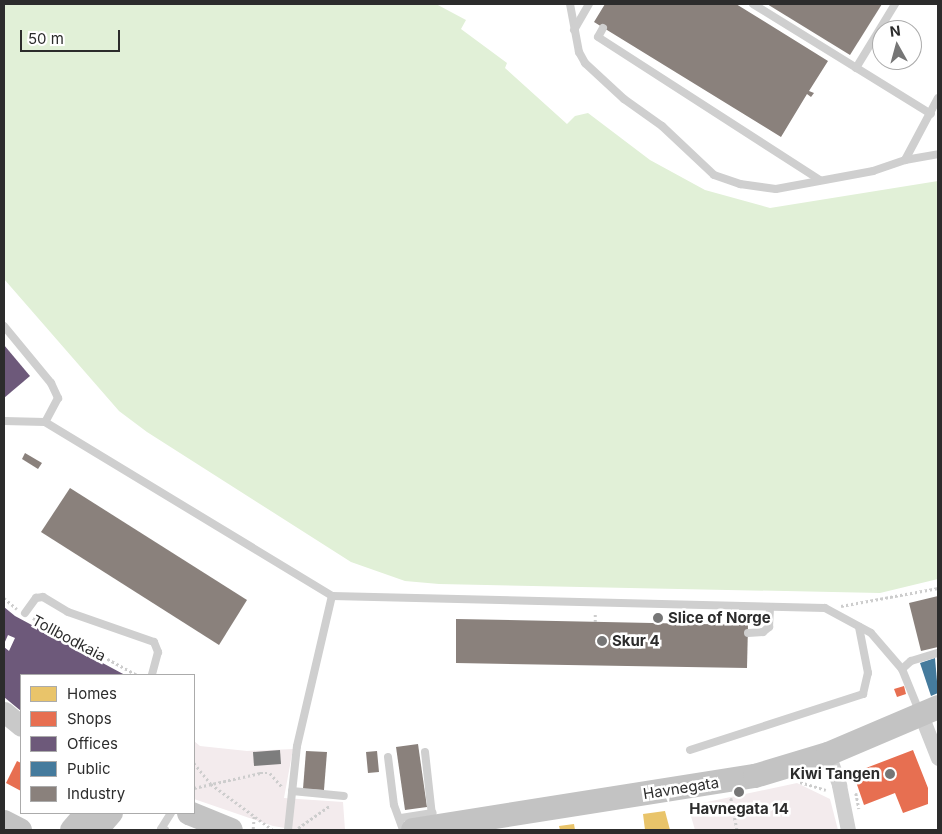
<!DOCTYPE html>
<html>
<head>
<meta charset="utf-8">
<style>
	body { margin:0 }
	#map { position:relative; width:942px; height:834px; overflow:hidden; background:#fff; font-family:Inter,sans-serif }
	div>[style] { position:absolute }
	.green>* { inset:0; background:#f3ebed }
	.water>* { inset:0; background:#e1f0d7 }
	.homes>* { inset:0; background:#e9c46a }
	.shops>* { inset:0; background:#e76f51 }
	.offices>* { inset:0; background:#6d597a }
	.public>* { inset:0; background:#457b9d }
	.industry>* { inset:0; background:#8a817c }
	.building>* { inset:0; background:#7d7d7d }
	.path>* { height:2.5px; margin-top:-1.25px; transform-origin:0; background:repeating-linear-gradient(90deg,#cdcdcd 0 2.5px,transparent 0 5px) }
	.service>* { height:8px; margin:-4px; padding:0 4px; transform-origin:4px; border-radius:4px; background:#cfcfcf }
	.minor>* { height:15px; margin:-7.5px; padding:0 7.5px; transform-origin:7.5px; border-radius:7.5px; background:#cfcfcf }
	.secondary>* { height:21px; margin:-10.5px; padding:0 10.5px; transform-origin:10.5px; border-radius:10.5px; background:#c9c9c9 }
	.primary>* { height:24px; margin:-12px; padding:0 12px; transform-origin:12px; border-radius:12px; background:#c3c3c3 }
	.dots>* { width:14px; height:14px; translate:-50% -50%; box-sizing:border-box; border:2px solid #fff; border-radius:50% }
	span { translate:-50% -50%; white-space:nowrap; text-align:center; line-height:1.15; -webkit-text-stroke:5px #fff; paint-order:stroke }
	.poi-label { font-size:15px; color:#2c2c2c; font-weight:700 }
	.left { translate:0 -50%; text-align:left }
	.right { translate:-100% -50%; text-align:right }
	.street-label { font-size:15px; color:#2c2c2c }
	.frame { position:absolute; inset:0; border:5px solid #2c2c2c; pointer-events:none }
	.legend { position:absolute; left:20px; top:674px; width:175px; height:140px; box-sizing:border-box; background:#fff; border:1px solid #ababab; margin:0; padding:6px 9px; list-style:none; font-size:15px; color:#2c2c2c }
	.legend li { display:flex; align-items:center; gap:10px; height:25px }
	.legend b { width:25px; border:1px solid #ababab }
	.north { position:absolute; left:872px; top:20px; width:50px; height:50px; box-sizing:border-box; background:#fff; border:1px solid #ababab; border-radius:50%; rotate:353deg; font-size:14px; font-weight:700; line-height:20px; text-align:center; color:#2c2c2c }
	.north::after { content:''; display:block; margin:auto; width:18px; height:22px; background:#767676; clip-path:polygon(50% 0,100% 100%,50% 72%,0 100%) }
	.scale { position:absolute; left:20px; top:30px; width:100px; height:22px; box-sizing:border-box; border:2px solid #2c2c2c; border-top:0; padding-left:6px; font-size:15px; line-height:18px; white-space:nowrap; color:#2c2c2c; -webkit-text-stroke:4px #fff; paint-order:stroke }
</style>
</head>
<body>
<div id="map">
	<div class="green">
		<i style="clip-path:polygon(194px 741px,200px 746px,247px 751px,293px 749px,284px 798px,343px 802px,345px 830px,297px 830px,273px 826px,194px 799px)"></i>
		<i style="clip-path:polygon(797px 783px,830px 799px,838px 830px,695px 830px,688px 806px)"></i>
	</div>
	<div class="water">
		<i style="clip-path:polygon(4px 4px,436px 4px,466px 20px,461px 29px,507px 63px,505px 68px,567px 124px,575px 116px,588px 113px,650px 160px,705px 190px,770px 208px,938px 181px,938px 579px,880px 593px,439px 584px,405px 581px,351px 562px,147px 432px,119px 411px,4px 279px)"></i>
	</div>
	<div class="homes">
		<i style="clip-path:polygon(665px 811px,670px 830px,645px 830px,643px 814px)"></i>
		<i style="clip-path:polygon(574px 824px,575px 830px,560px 830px,559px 826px)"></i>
	</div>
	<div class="shops">
		<i style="clip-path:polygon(904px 686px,906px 694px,897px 697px,894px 689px)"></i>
		<i style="clip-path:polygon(913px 750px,928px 788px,928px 804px,903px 813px,895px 793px,864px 805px,853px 773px)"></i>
		<i style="clip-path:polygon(17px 761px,21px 763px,21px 791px,6px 783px)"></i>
	</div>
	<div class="offices">
		<i style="clip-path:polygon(4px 345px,30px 376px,4px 398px)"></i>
		<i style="clip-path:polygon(4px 607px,15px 616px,125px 675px,21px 675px,21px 711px,4px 697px,4px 647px,9px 651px,15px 638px,8px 635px,4px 644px)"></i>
	</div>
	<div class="public">
		<i style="clip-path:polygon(935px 658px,938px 693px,931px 696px,920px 663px)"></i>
	</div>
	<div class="industry">
		<i style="clip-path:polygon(605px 4px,736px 4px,828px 61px,809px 91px,814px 93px,811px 97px,807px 94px,781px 137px,594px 22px)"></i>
		<i style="clip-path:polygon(767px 4px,882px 4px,850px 55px)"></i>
		<i style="clip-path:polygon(25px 453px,42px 463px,38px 469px,22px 459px)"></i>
		<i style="clip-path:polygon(70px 488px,247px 600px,219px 645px,41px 532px)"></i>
		<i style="clip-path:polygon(938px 596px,938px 647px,921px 651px,909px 603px)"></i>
		<i style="clip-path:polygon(456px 619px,748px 625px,747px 668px,456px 663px)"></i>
		<i style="clip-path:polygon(418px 744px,427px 807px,405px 810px,396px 747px)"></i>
		<i style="clip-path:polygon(306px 751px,327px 752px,324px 790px,303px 789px)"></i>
		<i style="clip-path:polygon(377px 751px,379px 772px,368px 773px,366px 752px)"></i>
	</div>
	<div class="building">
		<i style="clip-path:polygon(280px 750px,281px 764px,254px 766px,253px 752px)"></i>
	</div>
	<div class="path">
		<i style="left:4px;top:598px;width:17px;rotate:40deg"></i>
		<i style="left:841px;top:606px;width:99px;rotate:-10.5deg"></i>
		<i style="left:33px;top:618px;width:119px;rotate:28.7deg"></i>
		<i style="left:595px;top:622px;width:10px;rotate:-90deg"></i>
		<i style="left:194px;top:763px;width:27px;rotate:51deg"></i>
		<i style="left:211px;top:784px;width:77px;rotate:36.6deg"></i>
		<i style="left:800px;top:782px;width:27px;rotate:17deg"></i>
		<i style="left:194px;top:788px;width:68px;rotate:-12.8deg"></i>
		<i style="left:260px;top:773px;width:10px"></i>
		<i style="left:270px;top:773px;width:18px;rotate:49deg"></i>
		<i style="left:856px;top:793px;width:16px;rotate:79deg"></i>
		<i style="left:731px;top:798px;width:33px;rotate:79deg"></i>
		<i style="left:298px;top:828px;width:39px;rotate:-35deg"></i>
		<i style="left:253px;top:829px;width:14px;rotate:-86deg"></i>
	</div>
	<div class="service">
		<i style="left:570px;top:4px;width:49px;rotate:79.4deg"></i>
		<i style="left:579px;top:52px;width:13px;rotate:61deg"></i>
		<i style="left:585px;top:63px;width:53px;rotate:42.7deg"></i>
		<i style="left:624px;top:99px;width:47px;rotate:35.4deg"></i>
		<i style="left:662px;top:126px;width:71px;rotate:43.3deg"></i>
		<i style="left:714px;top:175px;width:28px;rotate:19deg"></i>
		<i style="left:740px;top:184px;width:36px;rotate:8deg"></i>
		<i style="left:776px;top:189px;width:99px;rotate:-10.5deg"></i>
		<i style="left:873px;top:171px;width:34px;rotate:-19deg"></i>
		<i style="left:905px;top:160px;width:34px;rotate:-10deg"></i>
		<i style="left:753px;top:4px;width:209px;rotate:31.7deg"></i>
		<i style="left:603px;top:28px;width:10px;rotate:119deg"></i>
		<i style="left:598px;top:37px;width:264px;rotate:32.8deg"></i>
		<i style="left:574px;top:30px;width:30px;rotate:-60deg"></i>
		<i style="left:856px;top:68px;width:75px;rotate:-58.6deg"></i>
		<i style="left:905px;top:160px;width:70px;rotate:-62deg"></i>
		<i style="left:4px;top:326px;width:74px;rotate:50.5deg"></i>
		<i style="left:51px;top:383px;width:17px;rotate:65deg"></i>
		<i style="left:58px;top:398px;width:27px;rotate:118deg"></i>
		<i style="left:4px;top:421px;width:41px;rotate:1.4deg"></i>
		<i style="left:45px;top:422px;width:336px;rotate:31.2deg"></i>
		<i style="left:332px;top:596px;width:493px;rotate:1.4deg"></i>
		<i style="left:825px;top:608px;width:52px;rotate:28.5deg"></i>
		<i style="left:871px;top:633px;width:48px;rotate:49.3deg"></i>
		<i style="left:902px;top:669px;width:48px;rotate:67.8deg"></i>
		<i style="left:25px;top:613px;width:19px;rotate:-54deg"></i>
		<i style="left:36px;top:598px;width:7px;rotate:-8deg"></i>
		<i style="left:43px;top:597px;width:29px;rotate:31deg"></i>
		<i style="left:68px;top:612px;width:91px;rotate:19.2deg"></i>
		<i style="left:154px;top:642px;width:11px;rotate:68deg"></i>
		<i style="left:158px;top:652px;width:24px;rotate:105deg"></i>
		<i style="left:748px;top:633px;width:15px;rotate:-4deg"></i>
		<i style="left:763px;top:632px;width:8px;rotate:-40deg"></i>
		<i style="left:769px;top:627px;width:20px;rotate:-87deg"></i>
		<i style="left:902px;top:669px;width:12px;rotate:-42deg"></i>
		<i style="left:911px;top:661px;width:28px;rotate:-17deg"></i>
		<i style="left:690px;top:750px;width:182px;rotate:-17.9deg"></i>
		<i style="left:863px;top:694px;width:22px;rotate:-77deg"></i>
		<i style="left:868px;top:673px;width:47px;rotate:-101.1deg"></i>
		<i style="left:425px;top:752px;width:72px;rotate:83.7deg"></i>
		<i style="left:388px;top:757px;width:48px;rotate:82.9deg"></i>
		<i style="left:394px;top:805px;width:27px;rotate:70deg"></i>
		<i style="left:292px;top:791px;width:52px;rotate:5.5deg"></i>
		<i style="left:401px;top:818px;width:32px;rotate:-9deg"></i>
		<i style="left:165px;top:830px;width:4px;rotate:-166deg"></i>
		<i style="left:161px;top:829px;width:19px;rotate:-58deg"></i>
		<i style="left:288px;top:830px;width:84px;rotate:-83.9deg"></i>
		<i style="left:297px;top:746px;width:154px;rotate:-76.9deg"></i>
	</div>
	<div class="minor">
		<i style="left:921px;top:715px;width:46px;rotate:68.4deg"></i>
		<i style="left:828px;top:754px;width:33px;rotate:70deg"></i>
		<i style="left:839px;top:785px;width:46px;rotate:78.7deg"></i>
	</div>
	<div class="secondary">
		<i style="left:4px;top:712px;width:22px;rotate:39deg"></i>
	</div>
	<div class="primary">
		<i style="left:189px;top:813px;width:45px;rotate:22deg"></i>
		<i style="left:4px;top:822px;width:18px;rotate:27deg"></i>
		<i style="left:72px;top:830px;width:23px;rotate:-49deg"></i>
		<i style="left:96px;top:830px;width:23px;rotate:-49deg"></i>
		<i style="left:413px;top:830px;width:346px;rotate:-9deg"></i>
		<i style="left:755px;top:776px;width:76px;rotate:-16.8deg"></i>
		<i style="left:828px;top:754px;width:120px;rotate:-23.1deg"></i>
	</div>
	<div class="dots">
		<i style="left:658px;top:618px;background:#767676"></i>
		<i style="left:602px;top:641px;background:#767676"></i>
		<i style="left:890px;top:774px;background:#767676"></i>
		<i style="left:739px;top:792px;background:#767676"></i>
	</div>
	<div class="poi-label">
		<span class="left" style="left:668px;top:618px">Slice of Norge</span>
		<span class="left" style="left:612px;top:641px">Skur 4</span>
		<span class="right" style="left:880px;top:774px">Kiwi Tangen</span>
		<span style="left:739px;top:809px">Havnegata 14</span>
	</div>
	<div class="street-label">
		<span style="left:69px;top:638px;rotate:28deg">Tollbodkaia</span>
		<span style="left:681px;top:788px;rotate:-9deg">Havnegata</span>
	</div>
	<div class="frame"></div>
	<ul class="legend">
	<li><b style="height:14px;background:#e9c46a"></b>Homes</li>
	<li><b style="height:14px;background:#e76f51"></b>Shops</li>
	<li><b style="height:14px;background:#6d597a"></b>Offices</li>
	<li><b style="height:14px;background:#457b9d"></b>Public</li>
	<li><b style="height:14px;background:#8a817c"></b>Industry</li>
	</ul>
	<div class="north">N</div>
	<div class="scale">50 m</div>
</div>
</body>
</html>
